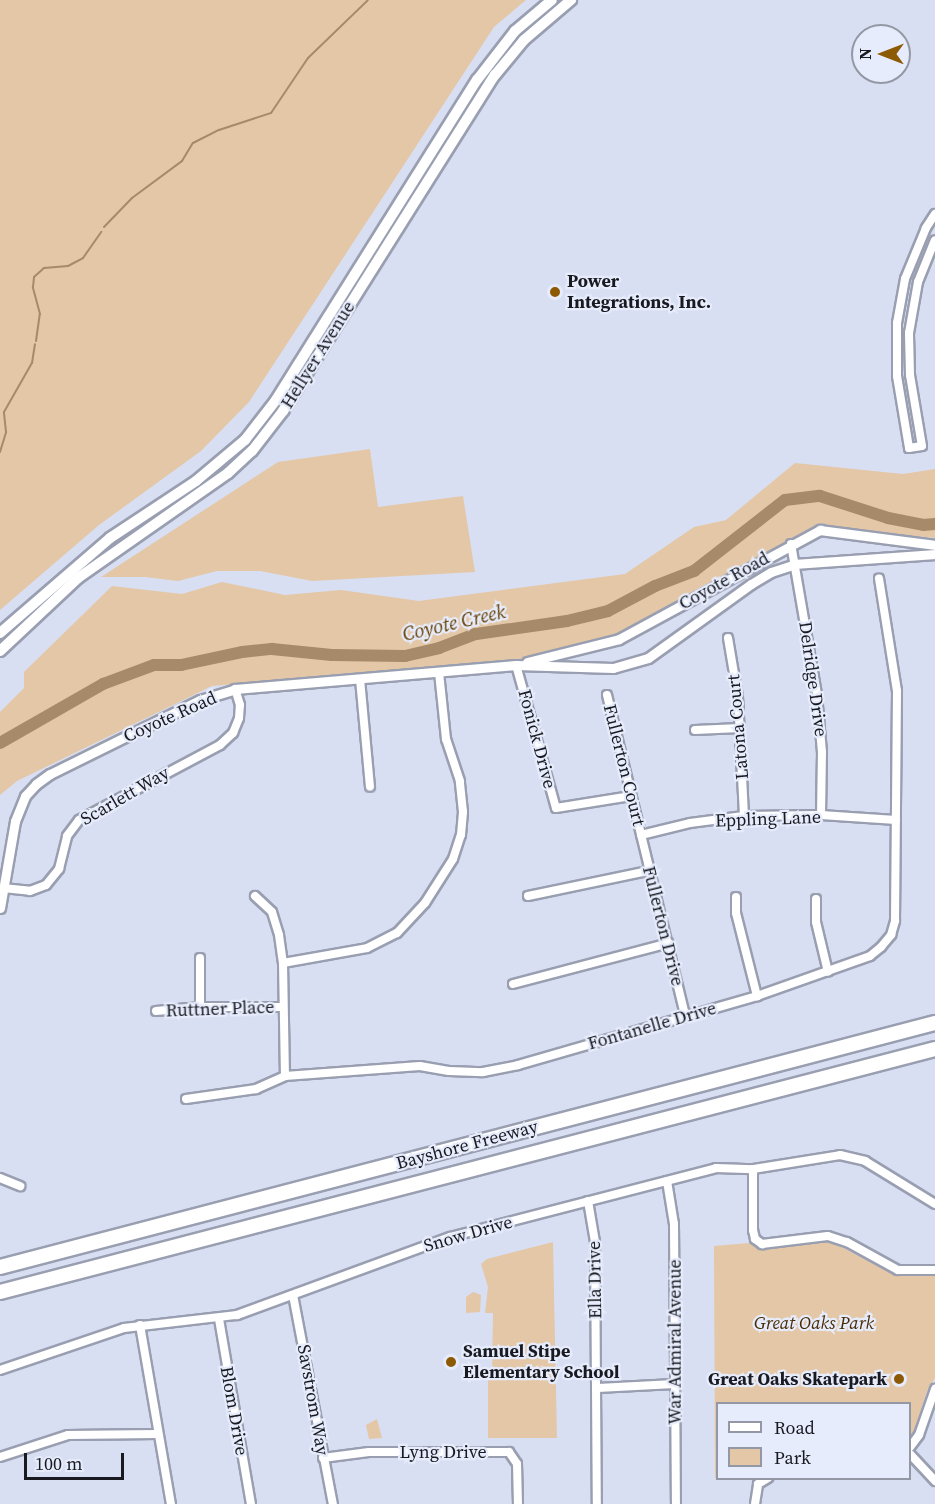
<!DOCTYPE html>
<html>
<head>
<meta charset="utf-8">
<style>
	body { margin:0 }
	#map { position:relative; width:935px; height:1504px; overflow:hidden; background:#d9dff2; font-family:"Source Serif 4",serif }
	div>[style] { position:absolute }
	.green>* { inset:0; background:#e3c7a7 }
	.stream>* { height:2px; margin:-1px; padding:0 1px; transform-origin:1px; border-radius:1px; background:#a68a69 }
	.river>* { height:12px; margin:-6px; padding:0 6px; transform-origin:6px; border-radius:6px; background:#a68a69 }
	.roads { filter:drop-shadow(2px 0 #999fb1) drop-shadow(-2px 0 #999fb1) drop-shadow(0 2px #999fb1) drop-shadow(0 -2px #999fb1) }
	.minor>* { height:8px; margin:-4px; padding:0 4px; transform-origin:4px; border-radius:4px; background:#fff }
	.tertiary>* { height:9px; margin:-4.5px; padding:0 4.5px; transform-origin:4.5px; border-radius:4.5px; background:#fff }
	.secondary>* { height:10px; margin:-5px; padding:0 5px; transform-origin:5px; border-radius:5px; background:#fff }
	.motorway>* { height:14px; margin:-7px; padding:0 7px; transform-origin:7px; border-radius:7px; background:#fff }
	.dots>* { width:16px; height:16px; translate:-50% -50%; box-sizing:border-box; border:3px solid #e7ecfc; border-radius:50% }
	span { translate:-50% -50%; white-space:nowrap; text-align:center; line-height:1.15; -webkit-text-stroke:4.5px #e7ecfc; paint-order:stroke }
	.poi-label { font-size:18px; color:#181a20; font-weight:700 }
	.left { translate:0 -50%; text-align:left }
	.right { translate:-100% -50%; text-align:right }
	.street-label { font-size:18px; color:#181a20 }
	.park-label { font-size:18px; color:#492b00; font-style:italic }
	.water-label { font-size:20px; color:#664000; font-style:italic }
	.legend { position:absolute; left:716px; top:1402px; width:195px; height:78px; box-sizing:border-box; background:#e7ecfc; border:2px solid #9498a4; margin:0; padding:8px 10px; list-style:none; font-size:18px; color:#181a20 }
	.legend li { display:flex; align-items:center; gap:12px; height:30px }
	.legend b { width:30px; border:2px solid #9498a4 }
	.north { position:absolute; left:851px; top:24px; width:60px; height:60px; box-sizing:border-box; background:#e7ecfc; border:2px solid #9498a4; border-radius:50%; rotate:270deg; font-size:16px; font-weight:700; line-height:24px; text-align:center; color:#181a20 }
	.north::after { content:''; display:block; margin:auto; width:21px; height:27px; background:#8c5a05; clip-path:polygon(50% 0,100% 100%,50% 72%,0 100%) }
	.scale { position:absolute; left:24px; top:1453px; width:100px; height:27px; box-sizing:border-box; border:3px solid #181a20; border-top:0; padding-left:8px; font-size:18px; line-height:21px; white-space:nowrap; color:#181a20; -webkit-text-stroke:4px #e7ecfc; paint-order:stroke }
</style>
</head>
<body>
<div id="map">
	<div class="green">
		<i style="clip-path:polygon(0 0,526px 0,494px 27px,249px 402px,201px 451px,99px 525px,0 610px)"></i>
		<i style="clip-path:polygon(370px 449px,378px 507px,463px 496px,475px 572px,312px 581px,260px 571px,217px 571px,178px 581px,145px 577px,101px 577px,278px 462px)"></i>
		<i style="clip-path:polygon(795px 463px,903px 474px,935px 469px,935px 538px,818px 527px,619px 634px,515px 661px,212px 686px,17px 781px,0 795px,0 712px,24px 688px,24px 672px,112px 586px,182px 594px,222px 582px,285px 595px,341px 590px,419px 601px,625px 574px,694px 527px,726px 520px)"></i>
		<i style="clip-path:polygon(830px 1241px,893px 1274px,935px 1276px,935px 1378px,927px 1391px,913px 1434px,910px 1438px,910px 1404px,718px 1404px,718px 1478px,715px 1478px,714px 1246px,749px 1243px,763px 1249px)"></i>
		<i style="clip-path:polygon(553px 1242px,557px 1438px,488px 1438px,488px 1377px,492px 1373px,493px 1313px,485px 1313px,488px 1287px,481px 1264px,487px 1259px)"></i>
		<i style="clip-path:polygon(473px 1292px,481px 1295px,480px 1312px,466px 1313px,466px 1297px)"></i>
		<i style="clip-path:polygon(377px 1419px,382px 1438px,369px 1439px,366px 1425px)"></i>
	</div>
	<div class="stream">
		<i style="left:104px;top:227px;width:40px;rotate:-46deg"></i>
		<i style="left:132px;top:198px;width:62px;rotate:-36.5deg"></i>
		<i style="left:182px;top:161px;width:21px;rotate:-59deg"></i>
		<i style="left:193px;top:143px;width:29px;rotate:-27deg"></i>
		<i style="left:219px;top:130px;width:55px;rotate:-18.1deg"></i>
		<i style="left:271px;top:113px;width:66px;rotate:-56.1deg"></i>
		<i style="left:308px;top:58px;width:83px;rotate:-44deg"></i>
		<i style="left:36px;top:341px;width:27px;rotate:-82deg"></i>
		<i style="left:40px;top:314px;width:28px;rotate:-105deg"></i>
		<i style="left:33px;top:287px;width:10px;rotate:-84deg"></i>
		<i style="left:34px;top:277px;width:13px;rotate:-42deg"></i>
		<i style="left:44px;top:268px;width:24px;rotate:-5deg"></i>
		<i style="left:68px;top:266px;width:17px;rotate:-28deg"></i>
		<i style="left:83px;top:258px;width:32px;rotate:-55deg"></i>
		<i style="left:0;top:452px;width:21px;rotate:-73deg"></i>
		<i style="left:6px;top:432px;width:20px;rotate:-96deg"></i>
		<i style="left:4px;top:412px;width:56px;rotate:-60.3deg"></i>
		<i style="left:32px;top:363px;width:19px;rotate:-81deg"></i>
	</div>
	<div class="river">
		<i style="left:0;top:743px;width:119px;rotate:-29.8deg"></i>
		<i style="left:103px;top:684px;width:54px;rotate:-20.4deg"></i>
		<i style="left:154px;top:665px;width:27px"></i>
		<i style="left:181px;top:665px;width:62px;rotate:-12deg"></i>
		<i style="left:242px;top:652px;width:30px;rotate:-6deg"></i>
		<i style="left:272px;top:649px;width:60px;rotate:5.7deg"></i>
		<i style="left:332px;top:655px;width:73px;rotate:0.8deg"></i>
		<i style="left:405px;top:656px;width:35px;rotate:-13deg"></i>
		<i style="left:439px;top:648px;width:40px;rotate:-21deg"></i>
		<i style="left:476px;top:634px;width:92px;rotate:-8.1deg"></i>
		<i style="left:567px;top:621px;width:42px;rotate:-13.7deg"></i>
		<i style="left:608px;top:611px;width:53px;rotate:-28deg"></i>
		<i style="left:655px;top:586px;width:42px;rotate:-21deg"></i>
		<i style="left:694px;top:571px;width:115px;rotate:-38deg"></i>
		<i style="left:785px;top:500px;width:35px;rotate:-7deg"></i>
		<i style="left:820px;top:496px;width:71px;rotate:17.9deg"></i>
		<i style="left:888px;top:518px;width:36px;rotate:11deg"></i>
		<i style="left:923px;top:525px;width:12px;rotate:-5deg"></i>
	</div>
	<div class="roads">
		<div class="minor">
			<i style="left:935px;top:214px;width:17px;rotate:123deg"></i>
			<i style="left:926px;top:228px;width:55px;rotate:112.4deg"></i>
			<i style="left:905px;top:279px;width:45px;rotate:100.3deg"></i>
			<i style="left:897px;top:323px;width:53px;rotate:90deg"></i>
			<i style="left:897px;top:376px;width:73px;rotate:80.5deg"></i>
			<i style="left:909px;top:448px;width:13px;rotate:-9deg"></i>
			<i style="left:922px;top:446px;width:72px;rotate:-99.6deg"></i>
			<i style="left:910px;top:375px;width:42px;rotate:-91.4deg"></i>
			<i style="left:909px;top:333px;width:52px;rotate:-80deg"></i>
			<i style="left:918px;top:282px;width:45px;rotate:-68deg"></i>
			<i style="left:791px;top:544px;width:152px;rotate:80.2deg"></i>
			<i style="left:817px;top:694px;width:58px;rotate:85.1deg"></i>
			<i style="left:822px;top:752px;width:63px;rotate:90.9deg"></i>
			<i style="left:728px;top:638px;width:60px;rotate:80.4deg"></i>
			<i style="left:738px;top:697px;width:119px;rotate:87.1deg"></i>
			<i style="left:516px;top:665px;width:148px;rotate:74.4deg"></i>
			<i style="left:556px;top:808px;width:76px;rotate:-9.1deg"></i>
			<i style="left:360px;top:679px;width:108px;rotate:84.7deg"></i>
			<i style="left:607px;top:695px;width:330px;rotate:76.3deg"></i>
			<i style="left:695px;top:730px;width:45px;rotate:-2.5deg"></i>
			<i style="left:641px;top:835px;width:50px;rotate:-13.8deg"></i>
			<i style="left:690px;top:823px;width:54px;rotate:-7.4deg"></i>
			<i style="left:744px;top:816px;width:77px;rotate:-0.7deg"></i>
			<i style="left:821px;top:815px;width:75px;rotate:3.8deg"></i>
			<i style="left:3px;top:888px;width:27px;rotate:6deg"></i>
			<i style="left:30px;top:891px;width:17px;rotate:-21deg"></i>
			<i style="left:46px;top:885px;width:21px;rotate:-51deg"></i>
			<i style="left:59px;top:869px;width:34px;rotate:-76deg"></i>
			<i style="left:67px;top:836px;width:20px;rotate:-53deg"></i>
			<i style="left:79px;top:820px;width:160px;rotate:-28deg"></i>
			<i style="left:220px;top:745px;width:18px;rotate:-43deg"></i>
			<i style="left:233px;top:733px;width:16px;rotate:-68deg"></i>
			<i style="left:239px;top:718px;width:13px;rotate:-86deg"></i>
			<i style="left:240px;top:705px;width:17px;rotate:-107deg"></i>
			<i style="left:255px;top:896px;width:23px;rotate:43deg"></i>
			<i style="left:272px;top:912px;width:24px;rotate:73deg"></i>
			<i style="left:279px;top:935px;width:28px;rotate:82deg"></i>
			<i style="left:283px;top:963px;width:113px;rotate:89deg"></i>
			<i style="left:528px;top:896px;width:123px;rotate:-11.8deg"></i>
			<i style="left:736px;top:897px;width:16px;rotate:90deg"></i>
			<i style="left:736px;top:913px;width:86px;rotate:75.8deg"></i>
			<i style="left:816px;top:899px;width:23px;rotate:90deg"></i>
			<i style="left:816px;top:922px;width:51px;rotate:76.5deg"></i>
			<i style="left:200px;top:958px;width:49px;rotate:90deg"></i>
			<i style="left:283px;top:963px;width:85px;rotate:-10.1deg"></i>
			<i style="left:367px;top:948px;width:34px;rotate:-27deg"></i>
			<i style="left:397px;top:933px;width:41px;rotate:-47deg"></i>
			<i style="left:425px;top:903px;width:52px;rotate:-57.5deg"></i>
			<i style="left:453px;top:859px;width:25px;rotate:-72deg"></i>
			<i style="left:461px;top:835px;width:23px;rotate:-85deg"></i>
			<i style="left:463px;top:812px;width:31px;rotate:-96deg"></i>
			<i style="left:460px;top:781px;width:44px;rotate:-108.4deg"></i>
			<i style="left:446px;top:739px;width:67px;rotate:-96deg"></i>
			<i style="left:513px;top:984px;width:161px;rotate:-14.7deg"></i>
			<i style="left:156px;top:1011px;width:44px;rotate:-5.2deg"></i>
			<i style="left:200px;top:1007px;width:83px"></i>
			<i style="left:186px;top:1099px;width:71px;rotate:-8.1deg"></i>
			<i style="left:256px;top:1089px;width:32px;rotate:-24deg"></i>
			<i style="left:285px;top:1076px;width:135px;rotate:-4.2deg"></i>
			<i style="left:420px;top:1066px;width:29px;rotate:10deg"></i>
			<i style="left:449px;top:1071px;width:34px;rotate:2deg"></i>
			<i style="left:483px;top:1072px;width:36px;rotate:-11deg"></i>
			<i style="left:518px;top:1065px;width:249px;rotate:-16.1deg"></i>
			<i style="left:757px;top:996px;width:120px;rotate:-19.5deg"></i>
			<i style="left:870px;top:956px;width:14px;rotate:-39deg"></i>
			<i style="left:881px;top:947px;width:16px;rotate:-50deg"></i>
			<i style="left:891px;top:935px;width:15px;rotate:-74deg"></i>
			<i style="left:895px;top:921px;width:230px;rotate:-89.5deg"></i>
			<i style="left:897px;top:691px;width:114px;rotate:-99.1deg"></i>
			<i style="left:753px;top:1169px;width:61px;rotate:90deg"></i>
			<i style="left:753px;top:1230px;width:9px;rotate:77deg"></i>
			<i style="left:755px;top:1239px;width:9px;rotate:36deg"></i>
			<i style="left:762px;top:1244px;width:66px;rotate:-6.9deg"></i>
			<i style="left:828px;top:1236px;width:20px;rotate:18deg"></i>
			<i style="left:847px;top:1242px;width:58px;rotate:28.8deg"></i>
			<i style="left:898px;top:1270px;width:37px"></i>
			<i style="left:0;top:1178px;width:22px;rotate:22deg"></i>
			<i style="left:667px;top:1181px;width:44px;rotate:80.8deg"></i>
			<i style="left:674px;top:1224px;width:280px;rotate:89.6deg"></i>
			<i style="left:588px;top:1201px;width:42px;rotate:80.3deg"></i>
			<i style="left:595px;top:1242px;width:262px;rotate:89.6deg"></i>
			<i style="left:293px;top:1295px;width:213px;rotate:79.2deg"></i>
			<i style="left:219px;top:1319px;width:188px;rotate:80.2deg"></i>
			<i style="left:140px;top:1325px;width:182px;rotate:80.2deg"></i>
			<i style="left:0;top:1370px;width:131px;rotate:-18.7deg"></i>
			<i style="left:124px;top:1328px;width:114px;rotate:-6.6deg"></i>
			<i style="left:237px;top:1315px;width:227px;rotate:-20.1deg"></i>
			<i style="left:450px;top:1237px;width:275px;rotate:-14.5deg"></i>
			<i style="left:716px;top:1168px;width:37px;rotate:2deg"></i>
			<i style="left:753px;top:1169px;width:88px;rotate:-9.1deg"></i>
			<i style="left:840px;top:1155px;width:26px;rotate:13deg"></i>
			<i style="left:865px;top:1161px;width:82px;rotate:31.6deg"></i>
			<i style="left:597px;top:1388px;width:78px;rotate:-2.9deg"></i>
			<i style="left:910px;top:1447px;width:15px;rotate:-53deg"></i>
			<i style="left:919px;top:1435px;width:49px;rotate:-70.8deg"></i>
			<i style="left:910px;top:1454px;width:37px;rotate:47deg"></i>
			<i style="left:0;top:1457px;width:71px;rotate:-17.9deg"></i>
			<i style="left:68px;top:1435px;width:89px;rotate:-0.6deg"></i>
			<i style="left:323px;top:1458px;width:46px;rotate:-7.4deg"></i>
			<i style="left:369px;top:1452px;width:140px"></i>
			<i style="left:509px;top:1452px;width:14px;rotate:56deg"></i>
			<i style="left:517px;top:1464px;width:40px;rotate:88.6deg"></i>
			<i style="left:755px;top:1504px;width:20px;rotate:-81deg"></i>
			<i style="left:758px;top:1484px;width:12px;rotate:-31deg"></i>
		</div>
		<div class="tertiary">
			<i style="left:527px;top:662px;width:95px;rotate:-14deg"></i>
			<i style="left:619px;top:639px;width:229px;rotate:-28.5deg"></i>
			<i style="left:820px;top:530px;width:116px;rotate:7.4deg"></i>
			<i style="left:0;top:908px;width:88px;rotate:-80.2deg"></i>
			<i style="left:15px;top:821px;width:27px;rotate:-68deg"></i>
			<i style="left:25px;top:796px;width:16px;rotate:-47deg"></i>
			<i style="left:36px;top:784px;width:17px;rotate:-36deg"></i>
			<i style="left:50px;top:774px;width:167px;rotate:-26.3deg"></i>
			<i style="left:200px;top:700px;width:37px;rotate:-17deg"></i>
			<i style="left:235px;top:689px;width:282px;rotate:-4.9deg"></i>
			<i style="left:516px;top:665px;width:97px;rotate:1.8deg"></i>
			<i style="left:613px;top:668px;width:36px;rotate:-16deg"></i>
			<i style="left:648px;top:658px;width:127px;rotate:-35.7deg"></i>
			<i style="left:751px;top:584px;width:23px;rotate:-31deg"></i>
			<i style="left:771px;top:572px;width:25px;rotate:-18deg"></i>
			<i style="left:795px;top:564px;width:140px;rotate:-4.1deg"></i>
		</div>
		<div class="secondary">
			<i style="left:0;top:633px;width:145px;rotate:-40.8deg"></i>
			<i style="left:110px;top:538px;width:103px;rotate:-33.5deg"></i>
			<i style="left:196px;top:481px;width:64px;rotate:-39.9deg"></i>
			<i style="left:245px;top:440px;width:51px;rotate:-52.2deg"></i>
			<i style="left:276px;top:400px;width:378px;rotate:-57.9deg"></i>
			<i style="left:477px;top:80px;width:62px;rotate:-52.2deg"></i>
			<i style="left:515px;top:31px;width:48px;rotate:-40deg"></i>
			<i style="left:0;top:651px;width:107px;rotate:-43.1deg"></i>
			<i style="left:78px;top:578px;width:183px;rotate:-35deg"></i>
			<i style="left:228px;top:473px;width:33px;rotate:-43deg"></i>
			<i style="left:252px;top:451px;width:51px;rotate:-52.2deg"></i>
			<i style="left:283px;top:411px;width:397px;rotate:-57.8deg"></i>
			<i style="left:495px;top:75px;width:45px;rotate:-50.4deg"></i>
			<i style="left:524px;top:40px;width:62px;rotate:-40.4deg"></i>
		</div>
		<div class="motorway">
			<i style="left:0;top:1267px;width:966px;rotate:-14.63deg"></i>
			<i style="left:0;top:1292px;width:966px;rotate:-14.57deg"></i>
		</div>
	</div>
	<div class="dots">
		<i style="left:555px;top:292px;background:#8c5a05"></i>
		<i style="left:451px;top:1362px;background:#8c5a05"></i>
		<i style="left:899px;top:1379px;background:#8c5a05"></i>
	</div>
	<div class="poi-label">
		<span class="left" style="left:567px;top:292px">Power<br>Integrations, Inc.</span>
		<span class="left" style="left:463px;top:1362px">Samuel Stipe<br>Elementary School</span>
		<span class="right" style="left:887px;top:1379px">Great Oaks Skatepark</span>
	</div>
	<div class="street-label">
		<span style="left:318px;top:355px;rotate:-58deg">Hellyer Avenue</span>
		<span style="left:724px;top:581px;rotate:-29deg">Coyote Road</span>
		<span style="left:813px;top:679px;rotate:82deg">Delridge Drive</span>
		<span style="left:170px;top:717px;rotate:-24deg">Coyote Road</span>
		<span style="left:738px;top:727px;rotate:-95deg">Latona Court</span>
		<span style="left:537px;top:739px;rotate:75deg">Fonick Drive</span>
		<span style="left:624px;top:765px;rotate:76deg">Fullerton Court</span>
		<span style="left:125px;top:796px;rotate:-30deg">Scarlett Way</span>
		<span style="left:768px;top:819px;rotate:-2deg">Eppling Lane</span>
		<span style="left:663px;top:926px;rotate:76deg">Fullerton Drive</span>
		<span style="left:220px;top:1009px;rotate:-2deg">Ruttner Place</span>
		<span style="left:652px;top:1026px;rotate:-16deg">Fontanelle Drive</span>
		<span style="left:467px;top:1145px;rotate:-15deg">Bayshore Freeway</span>
		<span style="left:468px;top:1234px;rotate:-16deg">Snow Drive</span>
		<span style="left:595px;top:1280px;rotate:-91deg">Ella Drive</span>
		<span style="left:675px;top:1342px;rotate:-90deg">War Admiral Avenue</span>
		<span style="left:313px;top:1400px;rotate:80deg">Savstrom Way</span>
		<span style="left:234px;top:1411px;rotate:80deg">Blom Drive</span>
		<span style="left:443px;top:1452px">Lyng Drive</span>
	</div>
	<div class="park-label">
		<span style="left:814px;top:1323px">Great Oaks Park</span>
	</div>
	<div class="water-label">
		<span style="left:454px;top:623px;rotate:-13deg">Coyote Creek</span>
	</div>
	<ul class="legend">
	<li><b style="height:8px;background:#fff"></b>Road</li>
	<li><b style="height:16px;background:#e3c7a7"></b>Park</li>
	</ul>
	<div class="north">N</div>
	<div class="scale">100 m</div>
</div>
</body>
</html>
